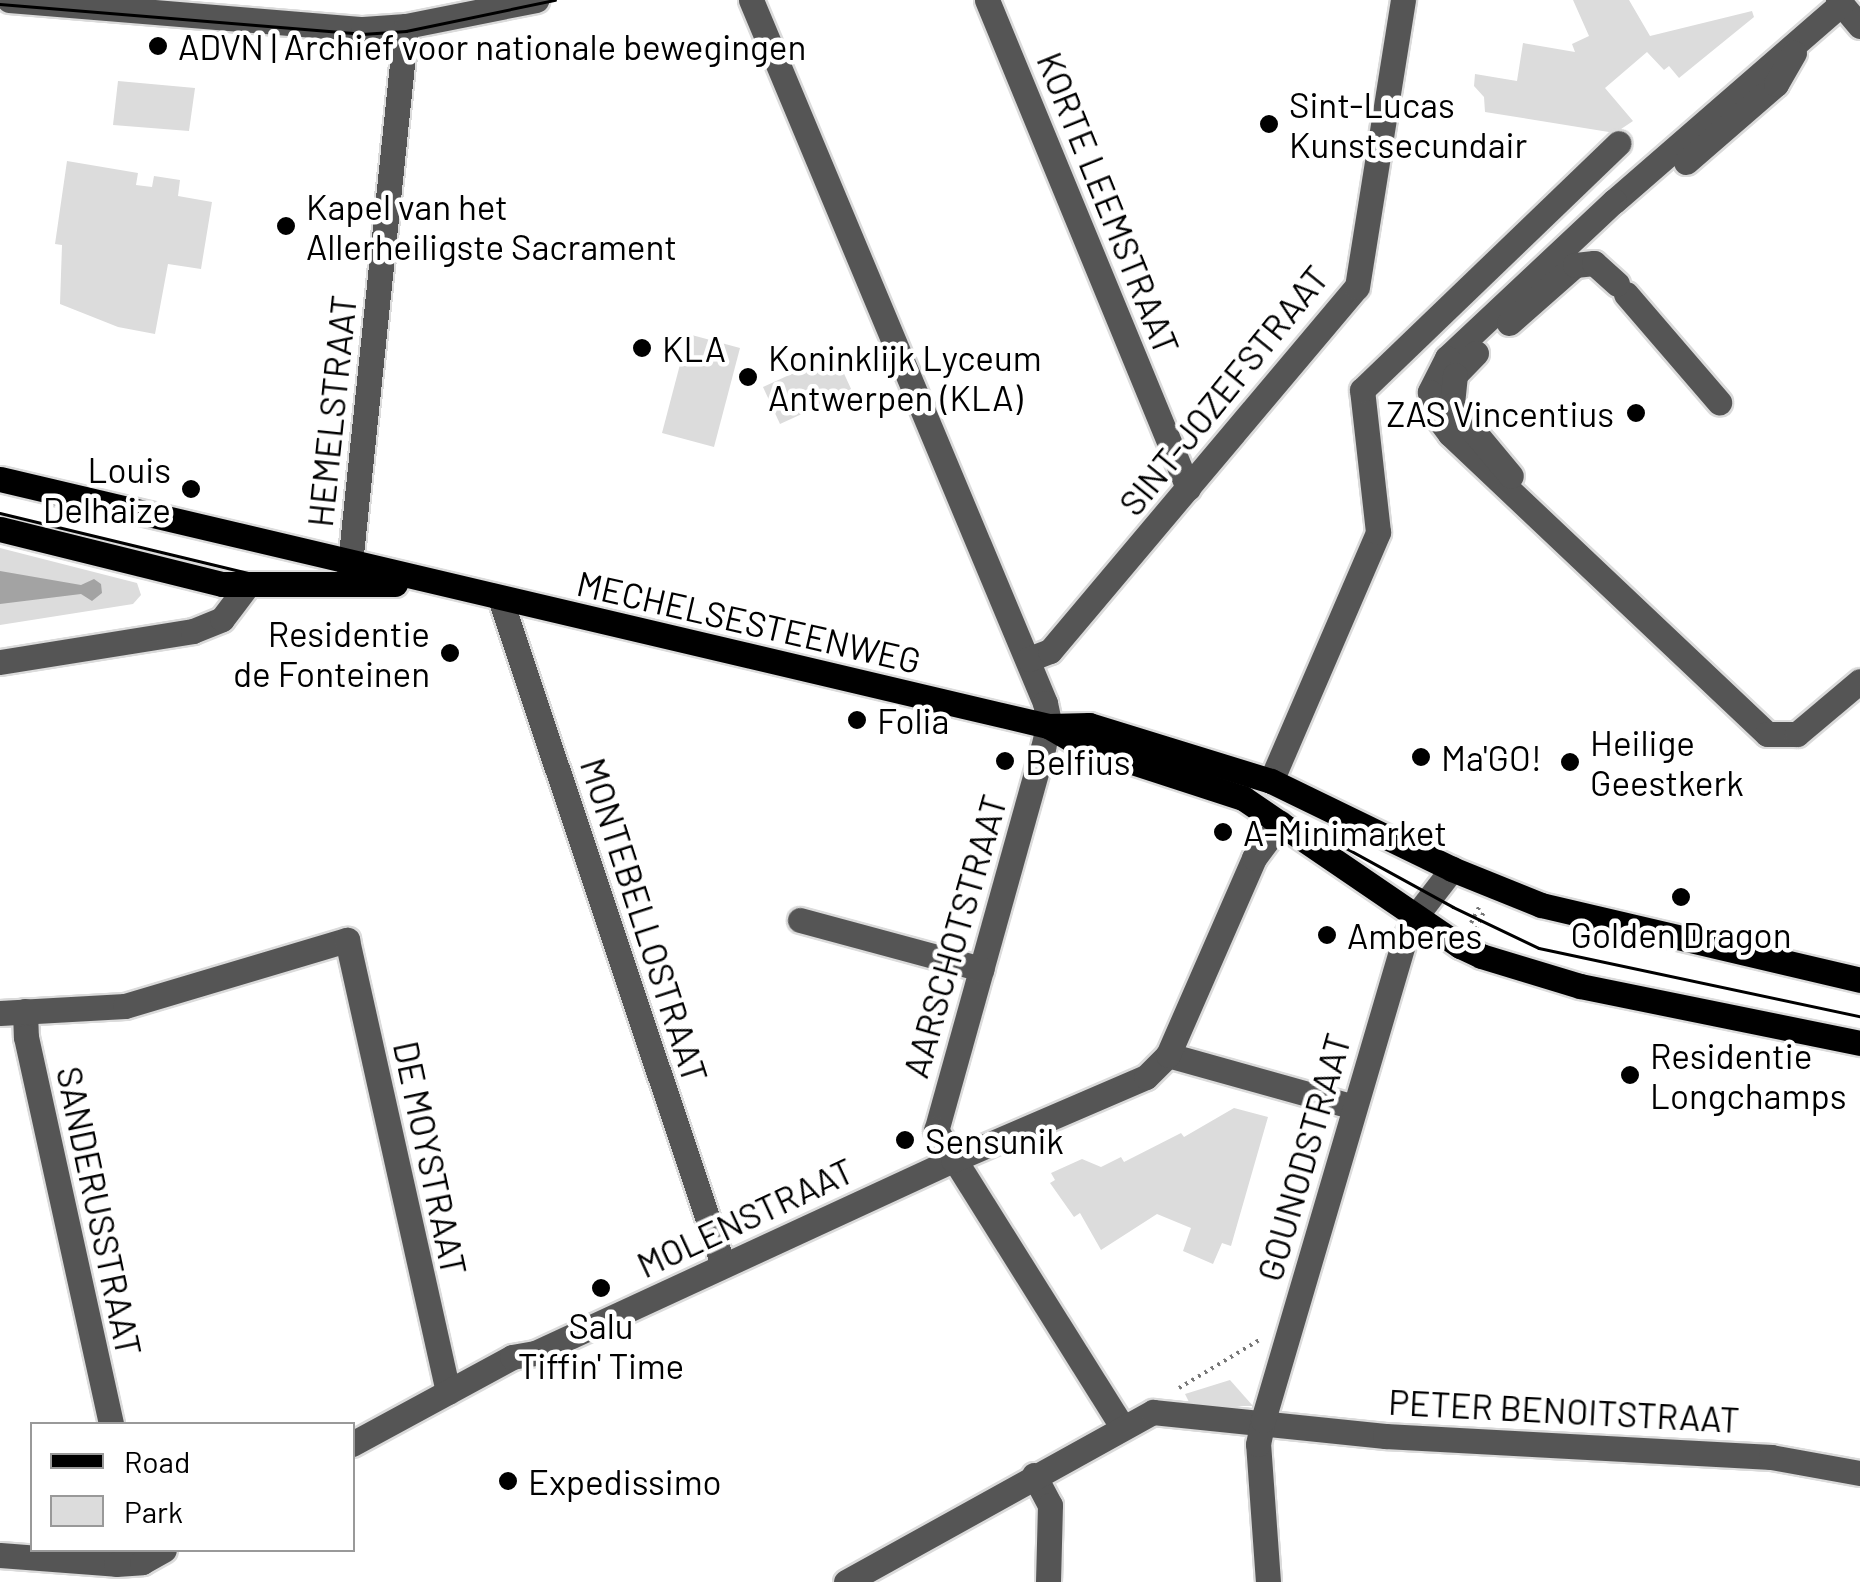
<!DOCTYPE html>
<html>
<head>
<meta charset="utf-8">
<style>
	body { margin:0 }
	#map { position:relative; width:1860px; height:1582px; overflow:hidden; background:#fff; font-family:Barlow,sans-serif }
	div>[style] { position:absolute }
	.green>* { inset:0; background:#dcdcdc }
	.water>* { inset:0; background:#a3a3a3 }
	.path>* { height:4px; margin-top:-2px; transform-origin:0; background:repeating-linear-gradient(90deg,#777 0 2.5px,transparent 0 7.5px) }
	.roads { filter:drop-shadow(2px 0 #dbdbdb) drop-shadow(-2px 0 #dbdbdb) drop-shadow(0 2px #dbdbdb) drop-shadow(0 -2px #dbdbdb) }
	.minor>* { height:25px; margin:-12.5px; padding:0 12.5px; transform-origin:12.5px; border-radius:12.5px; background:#555 }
	.major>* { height:25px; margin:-12.5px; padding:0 12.5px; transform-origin:12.5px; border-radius:12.5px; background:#000 }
	.tram>* { height:2.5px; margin:-1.25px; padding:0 1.25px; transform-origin:1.25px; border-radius:1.25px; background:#000 }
	.dots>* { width:28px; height:28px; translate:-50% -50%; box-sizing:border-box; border:5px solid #fff; border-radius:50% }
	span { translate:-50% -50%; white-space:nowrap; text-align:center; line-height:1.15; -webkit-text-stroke:9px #fff; paint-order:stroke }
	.poi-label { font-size:35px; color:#000 }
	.left { translate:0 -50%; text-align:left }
	.right { translate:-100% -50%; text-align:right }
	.street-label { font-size:35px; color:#000 }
	.legend { position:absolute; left:30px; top:1422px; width:325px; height:130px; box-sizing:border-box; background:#fff; border:2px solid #999; margin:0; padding:12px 18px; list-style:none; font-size:30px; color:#000 }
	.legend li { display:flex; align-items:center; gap:20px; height:50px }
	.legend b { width:50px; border:2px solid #999 }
</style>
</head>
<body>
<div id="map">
	<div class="green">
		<i style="clip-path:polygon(1573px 0,1629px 0,1650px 36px,1752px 11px,1754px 17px,1679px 78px,1669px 66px,1664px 70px,1647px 52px,1605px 88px,1633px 121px,1615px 133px,1485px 112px,1484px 97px,1474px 86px,1475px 74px,1517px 81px,1523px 43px,1575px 52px,1572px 44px,1589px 36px)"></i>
		<i style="clip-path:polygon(118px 81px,195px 88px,189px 131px,113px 125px)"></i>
		<i style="clip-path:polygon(67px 161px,138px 173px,136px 185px,152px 187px,154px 176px,180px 180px,178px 196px,212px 202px,201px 269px,168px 264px,155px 334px,118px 327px,60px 304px,62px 245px,55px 244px)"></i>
		<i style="clip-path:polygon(688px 334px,740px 348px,714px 447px,662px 433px)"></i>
		<i style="clip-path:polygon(835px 354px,852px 391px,780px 424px,763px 387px)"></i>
		<i style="clip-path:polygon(0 548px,137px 583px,141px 595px,133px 604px,0 625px)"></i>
		<i style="clip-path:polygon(1234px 1108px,1268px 1117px,1231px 1246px,1222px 1243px,1213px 1264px,1183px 1251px,1191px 1228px,1157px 1214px,1101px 1250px,1080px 1213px,1074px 1217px,1050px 1183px,1055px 1180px,1051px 1173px,1082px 1159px,1101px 1167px,1121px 1157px,1124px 1162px,1181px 1133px,1184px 1137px)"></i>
		<i style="clip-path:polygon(1230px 1380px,1253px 1406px,1191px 1406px,1185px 1394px)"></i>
	</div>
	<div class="water">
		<i style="clip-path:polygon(0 571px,81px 585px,94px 579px,101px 584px,102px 593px,92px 601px,81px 594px,0 604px)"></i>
	</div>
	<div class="path">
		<i style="left:1471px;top:923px;width:20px;rotate:-63deg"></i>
		<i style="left:1476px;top:929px;width:21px;rotate:-65deg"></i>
		<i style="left:1179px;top:1388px;width:96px;rotate:-30.9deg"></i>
	</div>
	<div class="roads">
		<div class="minor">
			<i style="left:9px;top:0;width:355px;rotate:4.7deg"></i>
			<i style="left:363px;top:29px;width:43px;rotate:-4deg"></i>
			<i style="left:406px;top:26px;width:133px;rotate:-11.3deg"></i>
			<i style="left:751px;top:0;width:762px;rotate:67.3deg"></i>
			<i style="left:1045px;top:703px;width:19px;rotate:78deg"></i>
			<i style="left:1049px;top:722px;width:27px;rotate:103deg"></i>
			<i style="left:1043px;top:748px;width:397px;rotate:105.6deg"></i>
			<i style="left:936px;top:1130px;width:350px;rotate:57.9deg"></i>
			<i style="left:987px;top:0;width:528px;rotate:67.61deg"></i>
			<i style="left:1838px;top:0;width:34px;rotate:50deg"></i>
			<i style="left:1841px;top:4px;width:301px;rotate:139deg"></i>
			<i style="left:1614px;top:201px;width:229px;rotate:136.8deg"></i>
			<i style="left:1447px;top:358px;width:38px;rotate:117deg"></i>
			<i style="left:1430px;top:392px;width:23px;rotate:77deg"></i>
			<i style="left:1435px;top:414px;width:25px;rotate:53deg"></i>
			<i style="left:1450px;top:434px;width:436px;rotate:43.4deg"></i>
			<i style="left:1767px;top:734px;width:30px"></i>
			<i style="left:1797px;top:734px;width:82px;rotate:-40.1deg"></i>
			<i style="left:1686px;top:162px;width:119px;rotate:-40.9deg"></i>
			<i style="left:1776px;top:84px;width:36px;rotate:-60deg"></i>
			<i style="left:1626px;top:294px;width:143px;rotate:49.3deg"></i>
			<i style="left:1509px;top:323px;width:88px;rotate:-41.3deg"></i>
			<i style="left:1575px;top:265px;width:19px;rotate:-6deg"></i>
			<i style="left:1594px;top:263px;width:31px;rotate:42deg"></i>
			<i style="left:1476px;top:353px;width:30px;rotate:134deg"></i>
			<i style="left:1455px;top:375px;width:30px;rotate:96deg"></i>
			<i style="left:1452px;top:405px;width:92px;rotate:50.3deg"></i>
			<i style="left:348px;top:583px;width:560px;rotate:-84.06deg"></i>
			<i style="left:500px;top:598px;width:703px;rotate:71.51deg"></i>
			<i style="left:1029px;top:659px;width:22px;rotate:-21deg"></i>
			<i style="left:1050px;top:651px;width:476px;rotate:-49.9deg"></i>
			<i style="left:1357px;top:287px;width:291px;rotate:-80.9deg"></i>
			<i style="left:0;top:662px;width:195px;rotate:-9.1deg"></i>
			<i style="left:193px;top:631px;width:31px;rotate:-22deg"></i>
			<i style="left:222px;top:619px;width:41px;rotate:-52.9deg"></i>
			<i style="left:1271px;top:781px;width:271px;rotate:-66.7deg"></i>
			<i style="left:1378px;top:532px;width:143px;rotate:-96.4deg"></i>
			<i style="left:1362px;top:390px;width:356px;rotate:-43.9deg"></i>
			<i style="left:800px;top:920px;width:188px;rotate:15.1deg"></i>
			<i style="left:25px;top:1011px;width:26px;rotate:88deg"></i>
			<i style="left:26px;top:1037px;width:396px;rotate:77.6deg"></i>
			<i style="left:0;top:1013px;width:125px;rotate:-3.2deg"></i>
			<i style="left:125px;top:1006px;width:232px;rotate:-16.6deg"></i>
			<i style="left:347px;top:940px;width:463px;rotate:77.4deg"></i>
			<i style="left:1168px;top:1055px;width:193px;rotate:15.6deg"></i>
			<i style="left:352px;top:1444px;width:182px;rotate:-28.5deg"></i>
			<i style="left:512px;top:1357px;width:23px;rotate:-10deg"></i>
			<i style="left:535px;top:1353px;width:460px;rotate:-24.8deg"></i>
			<i style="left:953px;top:1160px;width:210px;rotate:-23.3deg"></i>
			<i style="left:1146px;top:1077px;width:31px;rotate:-45deg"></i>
			<i style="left:1168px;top:1055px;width:215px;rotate:-66.4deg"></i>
			<i style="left:1254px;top:858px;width:44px;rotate:-53.4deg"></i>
			<i style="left:1034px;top:1475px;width:34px;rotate:62deg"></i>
			<i style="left:1050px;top:1505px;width:77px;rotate:91.5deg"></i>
			<i style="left:0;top:1555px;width:116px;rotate:4.4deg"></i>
			<i style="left:116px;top:1564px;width:26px;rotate:-4deg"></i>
			<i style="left:142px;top:1562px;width:25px;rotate:-29deg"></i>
			<i style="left:846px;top:1582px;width:351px;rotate:-29deg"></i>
			<i style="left:1153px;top:1412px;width:233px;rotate:5.9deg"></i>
			<i style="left:1385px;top:1436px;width:387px;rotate:3.1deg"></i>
			<i style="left:1771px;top:1457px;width:90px;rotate:10.2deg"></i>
			<i style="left:1268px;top:1582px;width:138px;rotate:-94.1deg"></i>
			<i style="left:1258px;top:1444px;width:25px;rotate:-78deg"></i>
			<i style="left:1263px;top:1420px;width:497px;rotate:-73.6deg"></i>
			<i style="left:1403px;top:943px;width:29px;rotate:-65deg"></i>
			<i style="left:1415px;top:917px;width:61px;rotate:-52.4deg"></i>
		</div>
		<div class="major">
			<i style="left:0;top:479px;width:1077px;rotate:13.26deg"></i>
			<i style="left:1048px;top:726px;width:41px;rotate:-1.4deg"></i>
			<i style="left:1089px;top:725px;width:190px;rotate:17.1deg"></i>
			<i style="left:1271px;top:781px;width:201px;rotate:25.9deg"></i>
			<i style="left:1452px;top:869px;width:96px;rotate:22deg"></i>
			<i style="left:1541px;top:905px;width:328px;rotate:13.2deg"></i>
			<i style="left:0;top:529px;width:229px;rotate:13.9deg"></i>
			<i style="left:222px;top:584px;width:173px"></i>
			<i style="left:1048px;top:726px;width:40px;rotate:29.7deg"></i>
			<i style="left:1083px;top:746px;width:168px;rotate:18deg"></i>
			<i style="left:1243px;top:798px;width:263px;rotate:34.3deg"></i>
			<i style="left:1460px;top:946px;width:23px;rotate:25deg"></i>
			<i style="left:1481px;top:956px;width:103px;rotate:16.9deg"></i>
			<i style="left:1580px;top:986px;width:286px;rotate:11.5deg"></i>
		</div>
	</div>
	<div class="tram">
		<i style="left:0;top:4px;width:363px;rotate:4.7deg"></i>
		<i style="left:362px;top:34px;width:44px;rotate:-3.9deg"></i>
		<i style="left:406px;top:31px;width:152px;rotate:-11.8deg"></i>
		<i style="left:0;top:513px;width:255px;rotate:13.6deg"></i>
		<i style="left:248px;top:573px;width:191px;rotate:4.5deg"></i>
		<i style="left:438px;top:588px;width:684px;rotate:13.37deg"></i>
		<i style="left:1103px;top:746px;width:151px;rotate:18.2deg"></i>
		<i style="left:1246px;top:793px;width:236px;rotate:28.8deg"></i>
		<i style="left:1453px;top:907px;width:95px;rotate:25.5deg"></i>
		<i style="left:1539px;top:948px;width:328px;rotate:12deg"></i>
	</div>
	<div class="dots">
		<i style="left:158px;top:46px;background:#000"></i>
		<i style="left:1269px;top:124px;background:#000"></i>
		<i style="left:286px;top:226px;background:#000"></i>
		<i style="left:642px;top:348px;background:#000"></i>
		<i style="left:748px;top:377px;background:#000"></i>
		<i style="left:1636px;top:413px;background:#000"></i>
		<i style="left:191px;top:489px;background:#000"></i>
		<i style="left:450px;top:653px;background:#000"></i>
		<i style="left:857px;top:720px;background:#000"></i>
		<i style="left:1421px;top:757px;background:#000"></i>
		<i style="left:1005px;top:761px;background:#000"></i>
		<i style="left:1570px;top:762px;background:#000"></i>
		<i style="left:1223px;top:832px;background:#000"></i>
		<i style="left:1681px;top:897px;background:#000"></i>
		<i style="left:1327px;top:935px;background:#000"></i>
		<i style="left:1630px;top:1075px;background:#000"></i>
		<i style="left:905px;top:1140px;background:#000"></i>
		<i style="left:601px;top:1288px;background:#000"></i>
		<i style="left:508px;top:1481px;background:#000"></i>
	</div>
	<div class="poi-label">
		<span class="left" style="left:178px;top:46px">ADVN | Archief voor nationale bewegingen</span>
		<span class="left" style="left:1289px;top:124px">Sint-Lucas<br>Kunstsecundair</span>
		<span class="left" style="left:306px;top:226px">Kapel van het<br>Allerheiligste Sacrament</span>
		<span class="left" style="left:662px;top:348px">KLA</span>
		<span class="left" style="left:768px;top:377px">Koninklijk Lyceum<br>Antwerpen (KLA)</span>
		<span class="right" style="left:1614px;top:413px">ZAS Vincentius</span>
		<span class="right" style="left:171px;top:489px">Louis<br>Delhaize</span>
		<span class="right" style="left:430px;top:653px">Residentie<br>de Fonteinen</span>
		<span class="left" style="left:877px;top:720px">Folia</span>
		<span class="left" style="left:1590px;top:762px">Heilige<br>Geestkerk</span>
		<span class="left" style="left:1441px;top:757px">Ma'GO!</span>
		<span class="left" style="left:1025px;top:761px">Belfius</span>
		<span class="left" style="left:1243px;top:832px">A-Minimarket</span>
		<span style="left:1681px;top:934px">Golden Dragon</span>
		<span class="left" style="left:1347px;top:935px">Amberes</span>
		<span class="left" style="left:1650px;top:1075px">Residentie<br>Longchamps</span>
		<span class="left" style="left:925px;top:1140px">Sensunik</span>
		<span style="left:601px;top:1345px">Salu<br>Tiffin' Time</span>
		<span class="left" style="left:528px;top:1481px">Expedissimo</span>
	</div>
	<div class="street-label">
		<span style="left:1109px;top:203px;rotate:68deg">KORTE LEEMSTRAAT</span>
		<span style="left:1223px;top:390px;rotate:-51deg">SINT-JOZEFSTRAAT</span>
		<span style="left:331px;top:411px;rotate:-84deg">HEMELSTRAAT</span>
		<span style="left:749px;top:621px;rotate:13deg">MECHELSESTEENWEG</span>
		<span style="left:645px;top:920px;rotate:72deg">MONTEBELLOSTRAAT</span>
		<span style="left:954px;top:936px;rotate:-74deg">AARSCHOTSTRAAT</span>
		<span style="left:1303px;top:1157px;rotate:-74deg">GOUNODSTRAAT</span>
		<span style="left:431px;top:1158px;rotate:78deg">DE MOYSTRAAT</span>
		<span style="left:100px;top:1211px;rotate:78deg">SANDERUSSTRAAT</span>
		<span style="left:745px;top:1217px;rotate:-25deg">MOLENSTRAAT</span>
		<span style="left:1564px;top:1410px;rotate:3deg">PETER BENOITSTRAAT</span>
	</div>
	<ul class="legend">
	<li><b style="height:12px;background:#000"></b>Road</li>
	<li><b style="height:28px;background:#dcdcdc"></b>Park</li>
	</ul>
</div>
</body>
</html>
